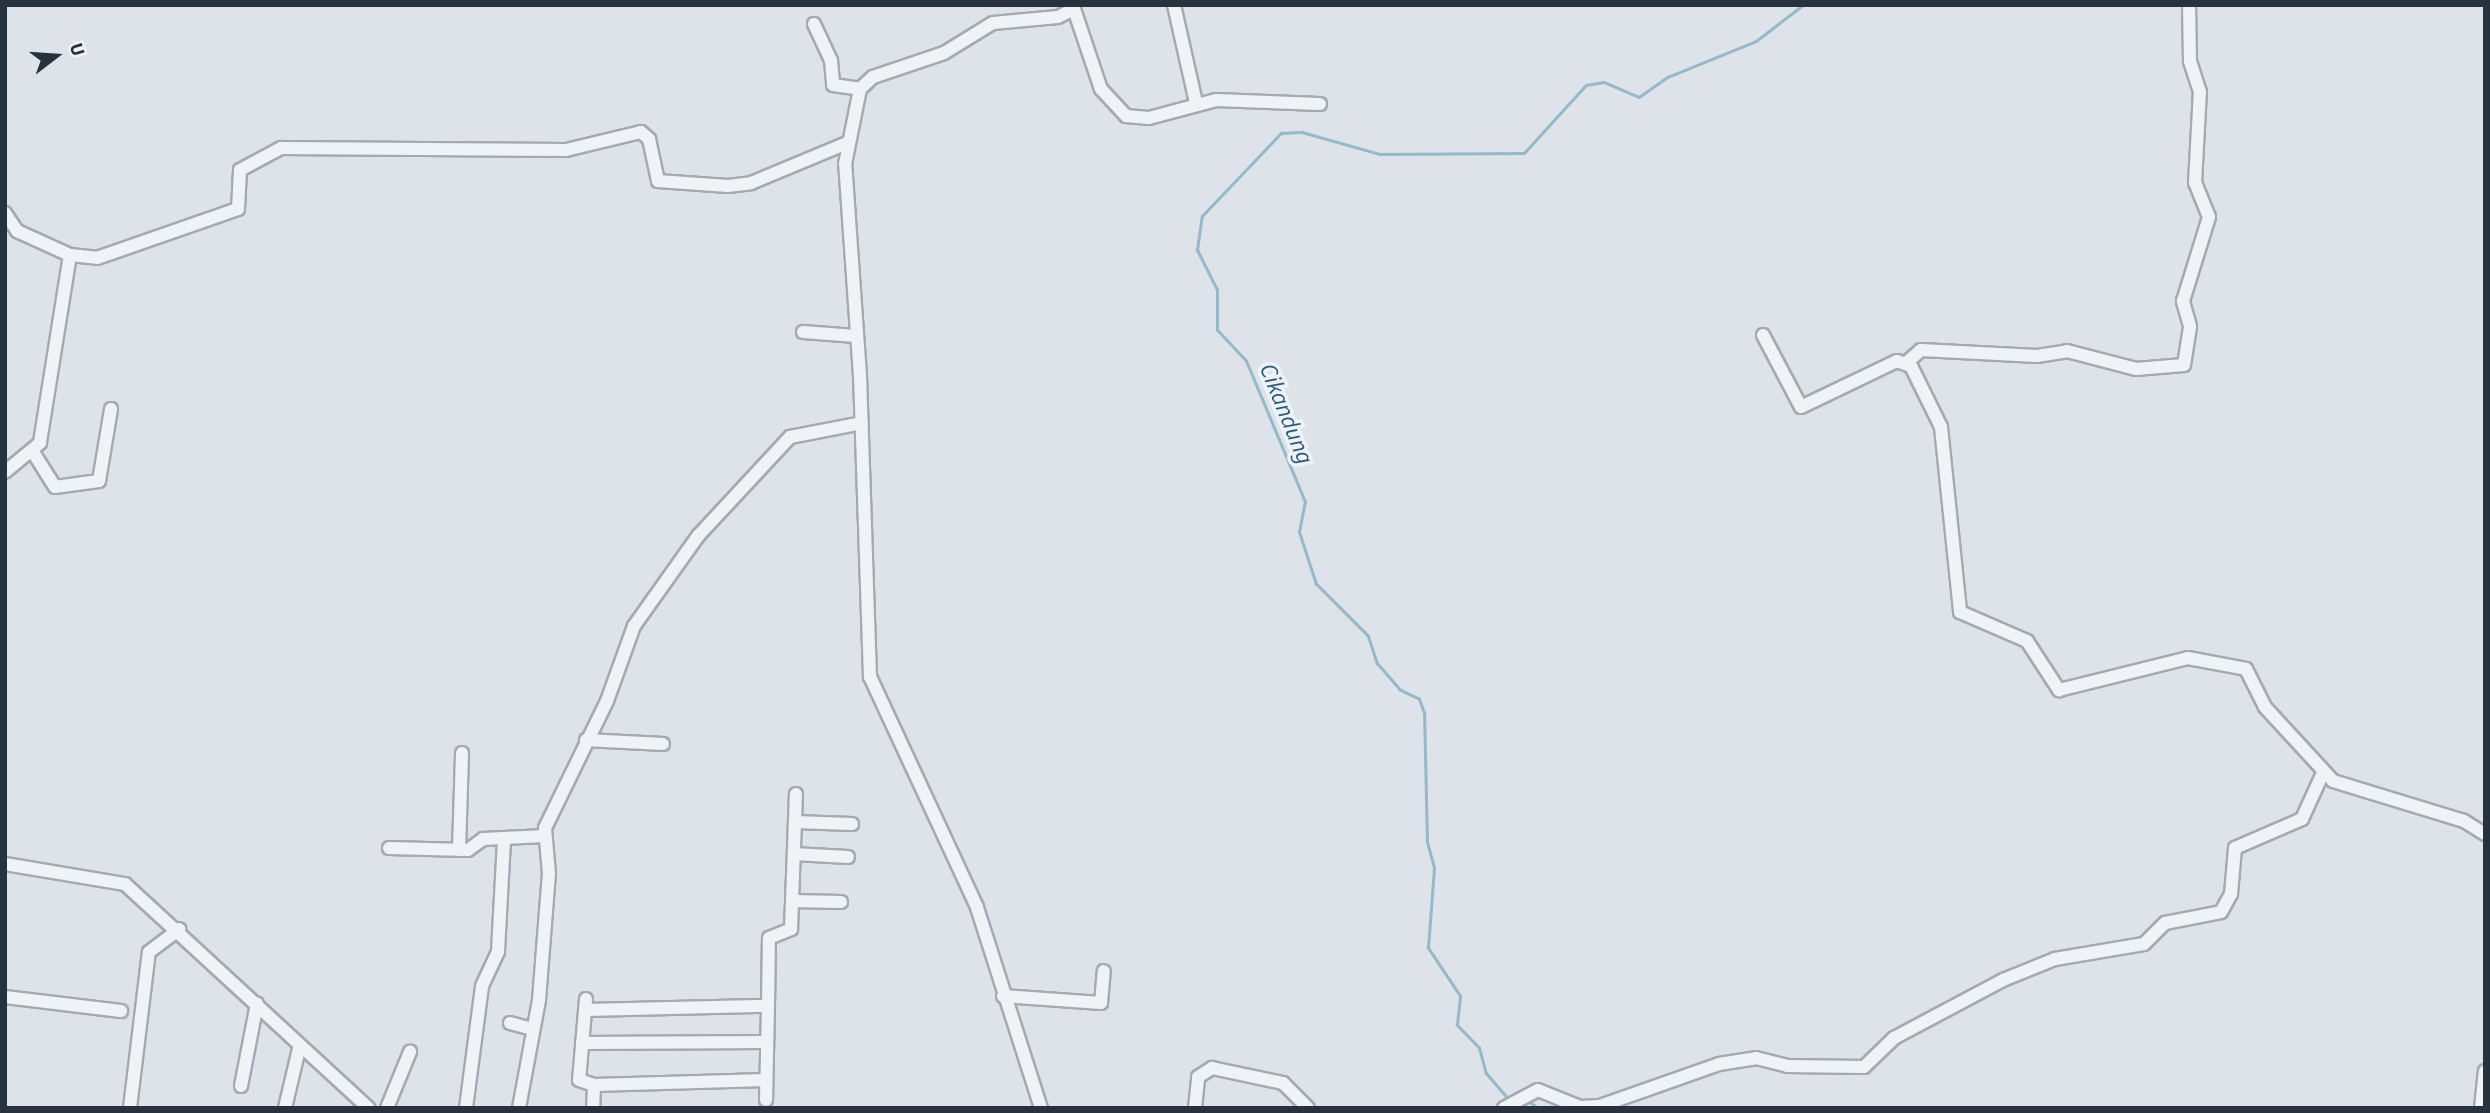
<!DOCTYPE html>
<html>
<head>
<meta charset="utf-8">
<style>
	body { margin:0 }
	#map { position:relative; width:2490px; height:1113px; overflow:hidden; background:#dde3e8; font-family:"Source Sans 3",sans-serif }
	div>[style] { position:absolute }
	.stream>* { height:2.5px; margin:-1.25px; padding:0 1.25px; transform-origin:1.25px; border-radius:1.25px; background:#95b8cb }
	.roads { filter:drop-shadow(2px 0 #a2abb2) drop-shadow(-2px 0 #a2abb2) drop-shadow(0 2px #a2abb2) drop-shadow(0 -2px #a2abb2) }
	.street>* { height:12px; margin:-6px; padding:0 6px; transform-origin:6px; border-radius:6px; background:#f0f3f6 }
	span { translate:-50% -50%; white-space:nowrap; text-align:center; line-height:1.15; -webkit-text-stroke:7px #ecf2f6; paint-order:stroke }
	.water-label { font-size:24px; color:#2d5976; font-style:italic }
	.frame { position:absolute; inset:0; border:7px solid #26333f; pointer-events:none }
	.north { position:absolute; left:21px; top:21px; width:70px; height:70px; -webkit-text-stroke:5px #ecf2f6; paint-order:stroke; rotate:73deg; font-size:19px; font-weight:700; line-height:28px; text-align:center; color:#26333f }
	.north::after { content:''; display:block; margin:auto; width:24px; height:32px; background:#26333f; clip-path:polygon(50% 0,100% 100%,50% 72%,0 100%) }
</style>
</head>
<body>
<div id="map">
	<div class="stream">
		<i style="left:1509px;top:1100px;width:35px;rotate:-131deg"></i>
		<i style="left:1486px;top:1074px;width:27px;rotate:-105deg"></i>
		<i style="left:1479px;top:1048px;width:32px;rotate:-134deg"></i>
		<i style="left:1457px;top:1025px;width:29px;rotate:-84deg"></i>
		<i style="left:1460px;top:996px;width:58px;rotate:-123.7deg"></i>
		<i style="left:1428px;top:948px;width:80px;rotate:-85.7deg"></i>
		<i style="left:1434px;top:868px;width:27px;rotate:-105deg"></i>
		<i style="left:1427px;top:842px;width:129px;rotate:-91.3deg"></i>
		<i style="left:1424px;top:713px;width:15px;rotate:-110deg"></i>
		<i style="left:1419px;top:699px;width:21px;rotate:-155deg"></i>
		<i style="left:1400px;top:690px;width:35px;rotate:-131deg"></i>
		<i style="left:1377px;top:664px;width:29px;rotate:-108deg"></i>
		<i style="left:1368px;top:636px;width:74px;rotate:-135deg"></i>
		<i style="left:1316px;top:584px;width:55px;rotate:-108.1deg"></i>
		<i style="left:1299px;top:532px;width:31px;rotate:-79deg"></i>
		<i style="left:1305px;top:502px;width:153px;rotate:-112.7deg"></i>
		<i style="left:1246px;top:361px;width:42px;rotate:-133.1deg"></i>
		<i style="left:1217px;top:330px;width:40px;rotate:-90deg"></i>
		<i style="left:1217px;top:290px;width:45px;rotate:-116.6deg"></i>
		<i style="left:1197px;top:250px;width:34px;rotate:-82deg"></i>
		<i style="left:1202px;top:216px;width:115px;rotate:-46.4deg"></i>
		<i style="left:1281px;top:133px;width:21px;rotate:-3deg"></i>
		<i style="left:1302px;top:132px;width:81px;rotate:15.8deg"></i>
		<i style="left:1380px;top:154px;width:144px;rotate:-0.4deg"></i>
		<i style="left:1524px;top:153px;width:92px;rotate:-47.6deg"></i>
		<i style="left:1586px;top:85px;width:18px;rotate:-9deg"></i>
		<i style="left:1604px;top:82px;width:38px;rotate:23deg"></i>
		<i style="left:1639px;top:97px;width:35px;rotate:-35deg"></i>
		<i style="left:1668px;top:77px;width:95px;rotate:-22.2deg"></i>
		<i style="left:1756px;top:41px;width:59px;rotate:-37.5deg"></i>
		<i style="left:1529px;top:1101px;width:11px;rotate:38deg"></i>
	</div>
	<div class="roads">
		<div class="street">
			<i style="left:1174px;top:5px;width:100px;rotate:77.3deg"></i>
			<i style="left:814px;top:24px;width:40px;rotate:65deg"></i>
			<i style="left:831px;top:60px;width:25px;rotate:85deg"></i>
			<i style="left:833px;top:85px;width:27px;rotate:8deg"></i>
			<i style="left:5px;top:213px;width:22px;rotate:56deg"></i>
			<i style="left:17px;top:231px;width:58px;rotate:24.4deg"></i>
			<i style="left:70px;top:255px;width:190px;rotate:99.1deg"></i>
			<i style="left:40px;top:443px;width:45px;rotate:140.4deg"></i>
			<i style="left:70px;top:255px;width:27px;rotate:6deg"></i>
			<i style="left:97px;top:258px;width:149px;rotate:-19.2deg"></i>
			<i style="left:238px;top:209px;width:39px;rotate:-87deg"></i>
			<i style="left:240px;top:170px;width:47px;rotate:-28.2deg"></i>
			<i style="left:281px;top:148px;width:285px;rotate:0.4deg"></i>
			<i style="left:566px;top:150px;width:77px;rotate:-13.5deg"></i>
			<i style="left:641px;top:132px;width:11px;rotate:41deg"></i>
			<i style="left:649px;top:139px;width:43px;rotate:77.9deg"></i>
			<i style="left:658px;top:181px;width:70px;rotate:4.1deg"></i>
			<i style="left:728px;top:186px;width:23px;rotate:-7deg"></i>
			<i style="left:751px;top:183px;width:104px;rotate:-22.6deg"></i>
			<i style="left:803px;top:332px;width:53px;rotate:4.3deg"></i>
			<i style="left:1763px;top:335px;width:81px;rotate:62.2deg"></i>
			<i style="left:1801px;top:407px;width:106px;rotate:-25.6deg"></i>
			<i style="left:1897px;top:361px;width:15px;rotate:20deg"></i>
			<i style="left:1911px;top:366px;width:68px;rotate:63.8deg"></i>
			<i style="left:1941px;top:427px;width:186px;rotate:84.1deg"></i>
			<i style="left:1960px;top:612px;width:73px;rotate:23.4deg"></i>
			<i style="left:2027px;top:641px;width:59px;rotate:56.9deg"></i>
			<i style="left:2059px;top:690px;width:133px;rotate:-13.9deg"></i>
			<i style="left:2188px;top:658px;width:59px;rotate:10.7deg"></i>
			<i style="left:2246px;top:669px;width:42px;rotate:63.4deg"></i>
			<i style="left:2265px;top:707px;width:100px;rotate:47.4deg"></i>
			<i style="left:2333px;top:781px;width:137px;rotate:17deg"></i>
			<i style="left:2464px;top:821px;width:25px;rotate:32deg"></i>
			<i style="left:1906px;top:363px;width:20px;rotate:-41deg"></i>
			<i style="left:1921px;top:350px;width:116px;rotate:3deg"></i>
			<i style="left:2037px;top:356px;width:30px;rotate:-9deg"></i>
			<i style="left:2067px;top:351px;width:71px;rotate:14.6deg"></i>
			<i style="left:2136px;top:369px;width:48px;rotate:-4.8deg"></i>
			<i style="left:2184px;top:365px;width:39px;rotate:-81deg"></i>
			<i style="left:2190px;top:326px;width:26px;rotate:-106deg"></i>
			<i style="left:2183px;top:301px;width:88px;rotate:-72.8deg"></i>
			<i style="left:2209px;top:217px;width:37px;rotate:-112deg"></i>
			<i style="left:2195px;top:183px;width:91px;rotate:-86.9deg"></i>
			<i style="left:2200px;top:92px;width:33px;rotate:-108deg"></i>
			<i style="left:2190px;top:61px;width:56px;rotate:-91deg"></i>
			<i style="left:33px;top:452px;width:41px;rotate:57.8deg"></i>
			<i style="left:55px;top:487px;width:44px;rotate:-7.8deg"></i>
			<i style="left:99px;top:481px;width:73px;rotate:-80.5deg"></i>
			<i style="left:586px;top:740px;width:77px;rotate:3deg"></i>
			<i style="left:795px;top:822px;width:57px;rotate:2deg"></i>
			<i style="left:389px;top:848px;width:79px;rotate:1.5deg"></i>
			<i style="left:468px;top:850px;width:19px;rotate:-36deg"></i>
			<i style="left:483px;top:839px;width:62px;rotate:-2.8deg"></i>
			<i style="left:459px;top:850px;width:97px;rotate:-88.2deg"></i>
			<i style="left:794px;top:854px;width:54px;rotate:3.2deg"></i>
			<i style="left:5px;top:864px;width:122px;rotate:9.5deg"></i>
			<i style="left:125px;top:884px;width:331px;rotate:42.6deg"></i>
			<i style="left:792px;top:901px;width:49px;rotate:1.2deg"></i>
			<i style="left:1003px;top:996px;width:98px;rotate:4.1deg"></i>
			<i style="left:1101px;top:1003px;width:32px;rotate:-85deg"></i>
			<i style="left:5px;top:997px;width:117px;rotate:6.9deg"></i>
			<i style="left:586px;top:999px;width:81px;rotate:94.9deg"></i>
			<i style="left:579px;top:1080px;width:16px;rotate:18deg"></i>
			<i style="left:594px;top:1085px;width:23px;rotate:92deg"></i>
			<i style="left:768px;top:1006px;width:68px;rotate:-89.2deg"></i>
			<i style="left:769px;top:938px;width:24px;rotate:-22deg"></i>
			<i style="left:791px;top:929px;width:135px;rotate:-87.9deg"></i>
			<i style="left:585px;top:1010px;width:183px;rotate:-1.3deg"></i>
			<i style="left:768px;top:1006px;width:94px;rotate:91.2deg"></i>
			<i style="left:510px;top:1023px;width:24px;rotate:15deg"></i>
			<i style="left:582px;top:1043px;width:185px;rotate:-0.3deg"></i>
			<i style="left:594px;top:1085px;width:172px;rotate:-1.7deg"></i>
			<i style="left:241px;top:1086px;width:84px;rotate:-79deg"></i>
			<i style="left:130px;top:1108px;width:157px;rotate:-83.1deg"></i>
			<i style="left:149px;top:952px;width:38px;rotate:-37deg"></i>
			<i style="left:285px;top:1108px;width:61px;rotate:-76.7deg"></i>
			<i style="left:387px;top:1108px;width:61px;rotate:-67.7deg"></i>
			<i style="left:466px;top:1108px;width:123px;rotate:-82.5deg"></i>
			<i style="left:482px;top:986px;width:38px;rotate:-65deg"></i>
			<i style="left:498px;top:951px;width:112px;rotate:-86.9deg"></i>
			<i style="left:519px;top:1108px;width:110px;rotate:-79.5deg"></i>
			<i style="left:539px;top:1000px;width:126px;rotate:-85.5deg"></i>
			<i style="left:549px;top:874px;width:46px;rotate:-95deg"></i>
			<i style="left:545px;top:828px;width:141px;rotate:-64deg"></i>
			<i style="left:607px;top:701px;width:80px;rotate:-70.2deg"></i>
			<i style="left:634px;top:626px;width:110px;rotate:-54.6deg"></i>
			<i style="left:698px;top:536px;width:135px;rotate:-47.1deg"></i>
			<i style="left:790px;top:437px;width:73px;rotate:-11deg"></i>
			<i style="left:1041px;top:1108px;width:211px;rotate:-107.7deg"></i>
			<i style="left:977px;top:907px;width:254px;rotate:-114.9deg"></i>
			<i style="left:870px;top:677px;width:301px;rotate:-91.9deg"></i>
			<i style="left:860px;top:376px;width:213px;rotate:-94deg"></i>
			<i style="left:845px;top:164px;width:76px;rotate:-78.7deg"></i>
			<i style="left:860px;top:89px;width:18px;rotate:-43deg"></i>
			<i style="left:873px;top:77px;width:75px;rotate:-18.7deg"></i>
			<i style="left:944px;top:53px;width:57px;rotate:-31.5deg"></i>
			<i style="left:993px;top:23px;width:65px;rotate:-5.3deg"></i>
			<i style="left:1058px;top:17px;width:18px;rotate:-27deg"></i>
			<i style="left:1074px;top:9px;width:84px;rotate:71.4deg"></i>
			<i style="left:1101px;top:89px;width:37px;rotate:47deg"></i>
			<i style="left:1126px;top:116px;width:23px;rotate:5deg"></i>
			<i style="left:1149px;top:118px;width:69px;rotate:-15deg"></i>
			<i style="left:1216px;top:100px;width:104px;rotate:2.2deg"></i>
			<i style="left:1195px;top:1108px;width:31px;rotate:-84deg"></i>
			<i style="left:1198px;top:1077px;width:17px;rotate:-33deg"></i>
			<i style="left:1212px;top:1068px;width:73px;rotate:11.9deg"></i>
			<i style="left:1283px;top:1083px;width:35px;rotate:45deg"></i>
			<i style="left:1504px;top:1108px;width:38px;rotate:-28deg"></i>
			<i style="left:1538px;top:1090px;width:45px;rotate:22deg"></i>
			<i style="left:1580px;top:1107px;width:20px;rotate:-3deg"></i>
			<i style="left:1600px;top:1106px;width:126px;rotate:-19.4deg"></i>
			<i style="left:1719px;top:1064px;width:37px;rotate:-9deg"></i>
			<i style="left:1756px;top:1058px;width:32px;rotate:14deg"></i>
			<i style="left:1787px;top:1066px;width:77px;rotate:0.7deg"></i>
			<i style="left:1864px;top:1067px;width:42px;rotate:-44deg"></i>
			<i style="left:1894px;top:1038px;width:123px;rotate:-28deg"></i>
			<i style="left:2003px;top:980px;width:56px;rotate:-22deg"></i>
			<i style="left:2055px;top:959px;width:90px;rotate:-9.6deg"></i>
			<i style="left:2144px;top:944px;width:30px;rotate:-45deg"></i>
			<i style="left:2165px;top:923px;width:57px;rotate:-11.1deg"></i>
			<i style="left:2221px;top:912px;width:21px;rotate:-61deg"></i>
			<i style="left:2231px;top:894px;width:46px;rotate:-85deg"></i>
			<i style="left:2235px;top:848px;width:73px;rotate:-23.4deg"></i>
			<i style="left:2302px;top:819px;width:51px;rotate:-65.5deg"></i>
			<i style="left:2481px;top:1108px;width:37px;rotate:-84deg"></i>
		</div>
	</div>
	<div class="water-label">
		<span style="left:1286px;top:414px;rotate:68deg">Cikandung</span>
	</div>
	<div class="frame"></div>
	<div class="north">U</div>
</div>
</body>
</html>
